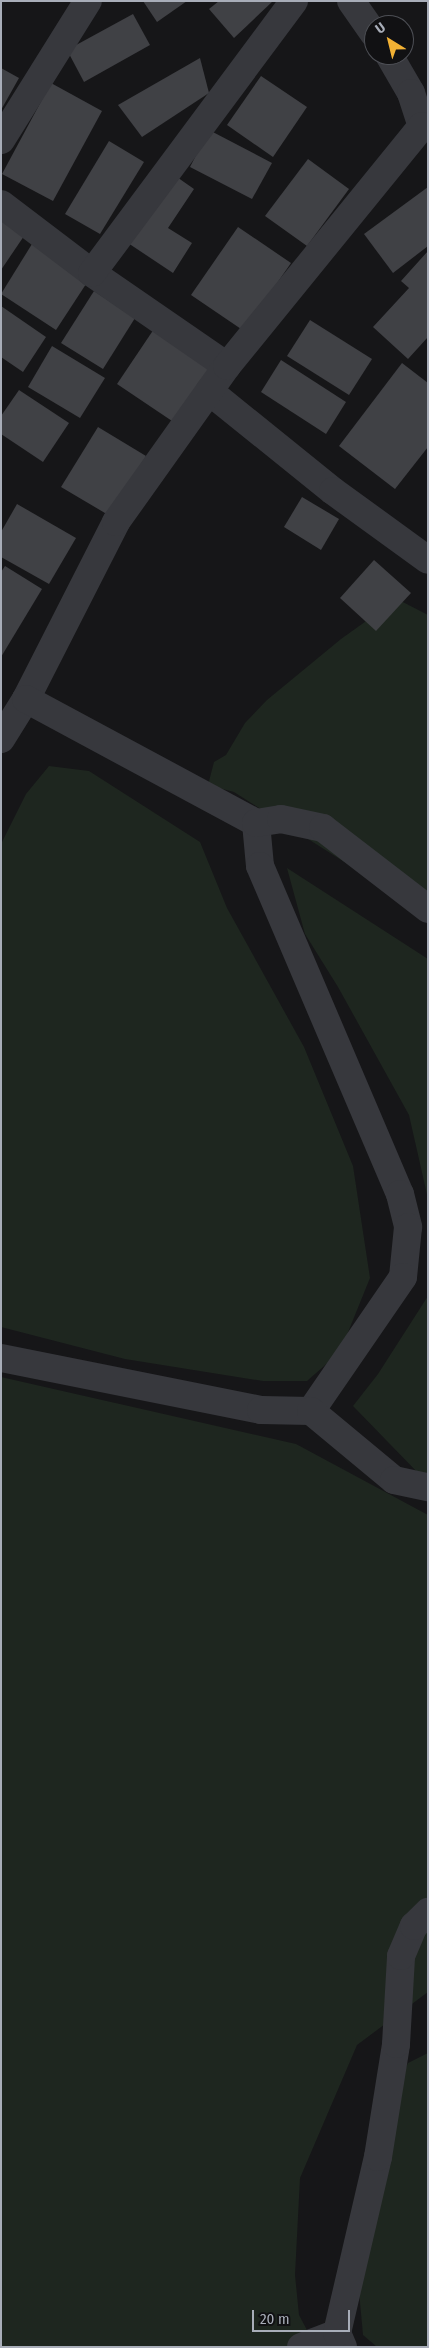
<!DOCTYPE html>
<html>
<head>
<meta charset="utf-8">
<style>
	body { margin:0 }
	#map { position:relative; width:429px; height:2348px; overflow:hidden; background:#161618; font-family:"Fira Sans Condensed",sans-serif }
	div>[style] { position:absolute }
	.green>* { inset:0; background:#1e261f }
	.building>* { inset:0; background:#404145 }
	.minor>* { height:28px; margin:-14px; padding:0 14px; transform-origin:14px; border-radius:14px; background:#37383d }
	span { translate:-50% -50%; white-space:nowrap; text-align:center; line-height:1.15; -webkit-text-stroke:4px #111113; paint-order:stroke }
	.frame { position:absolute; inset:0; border:2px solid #a8adb8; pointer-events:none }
	.north { position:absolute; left:364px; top:15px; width:50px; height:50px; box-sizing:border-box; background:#111113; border:1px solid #4d4f55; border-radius:50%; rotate:324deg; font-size:14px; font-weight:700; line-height:20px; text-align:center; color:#a8adb8 }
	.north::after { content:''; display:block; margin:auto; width:18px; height:22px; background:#f2b134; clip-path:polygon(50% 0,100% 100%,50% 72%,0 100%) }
	.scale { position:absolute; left:252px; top:2310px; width:98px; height:22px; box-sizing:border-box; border:2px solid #a8adb8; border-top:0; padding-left:6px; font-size:15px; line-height:18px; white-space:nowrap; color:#a8adb8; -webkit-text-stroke:4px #111113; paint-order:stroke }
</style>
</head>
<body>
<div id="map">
	<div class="green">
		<i style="clip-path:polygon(397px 599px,428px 615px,428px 915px,234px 792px,208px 785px,214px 762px,226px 755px,245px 723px,267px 700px,341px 639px)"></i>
		<i style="clip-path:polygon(49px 766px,89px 771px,200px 842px,227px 908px,304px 1047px,353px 1166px,370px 1278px,340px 1352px,307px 1381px,263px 1381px,125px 1359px,1px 1327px,1px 844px,26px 794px)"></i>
		<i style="clip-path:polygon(287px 868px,428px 959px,428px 1199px,409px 1115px,338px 987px,305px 934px)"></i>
		<i style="clip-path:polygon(428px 1296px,428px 1478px,419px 1474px,353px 1406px,378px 1374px)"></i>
		<i style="clip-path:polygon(1px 1377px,296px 1444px,428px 1515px,428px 1992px,357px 2045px,300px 2178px,295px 2275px,299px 2315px,316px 2347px,1px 2347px)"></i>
		<i style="clip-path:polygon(428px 2053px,428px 2347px,377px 2347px,363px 2335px,354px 2237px,372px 2139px,408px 2063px)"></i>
	</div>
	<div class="building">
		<i style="clip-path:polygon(143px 1px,187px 1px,157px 22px)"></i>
		<i style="clip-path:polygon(219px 1px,273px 1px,234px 38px,209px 9px)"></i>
		<i style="clip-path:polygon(133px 14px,150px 45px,84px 82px,67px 50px)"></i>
		<i style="clip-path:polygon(200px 58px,209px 93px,142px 137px,118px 105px)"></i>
		<i style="clip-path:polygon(1px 68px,19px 78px,1px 110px)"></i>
		<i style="clip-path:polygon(261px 76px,307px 107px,273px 157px,227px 125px)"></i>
		<i style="clip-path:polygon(51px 83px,102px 111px,53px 201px,2px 174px)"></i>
		<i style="clip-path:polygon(209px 130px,272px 163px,252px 199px,190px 167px)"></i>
		<i style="clip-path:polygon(109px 141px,144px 162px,100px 234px,65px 214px)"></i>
		<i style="clip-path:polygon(308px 159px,349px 189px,307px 246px,265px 216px)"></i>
		<i style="clip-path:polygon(174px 175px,194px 189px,168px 228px,192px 243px,173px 273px,128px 243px)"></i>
		<i style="clip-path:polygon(428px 187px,428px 246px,393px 273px,364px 234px)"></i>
		<i style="clip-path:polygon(1px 220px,24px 236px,1px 270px)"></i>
		<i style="clip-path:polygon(238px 227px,291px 263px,244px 331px,191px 295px)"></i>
		<i style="clip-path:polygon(32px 244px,88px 281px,56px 330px,1px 294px)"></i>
		<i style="clip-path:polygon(428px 251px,428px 337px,408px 359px,373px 327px,409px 288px,401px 281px)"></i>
		<i style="clip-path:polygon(94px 291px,135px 318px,103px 369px,61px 343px)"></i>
		<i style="clip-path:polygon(1px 306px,46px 337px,23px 372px,1px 357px)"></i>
		<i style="clip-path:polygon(310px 320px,372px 359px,349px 395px,287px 356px)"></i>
		<i style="clip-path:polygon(156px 326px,214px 364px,175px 423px,117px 384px)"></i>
		<i style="clip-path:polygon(52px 346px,105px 378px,80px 418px,28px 387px)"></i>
		<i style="clip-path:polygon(281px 360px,346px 402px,326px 434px,261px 392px)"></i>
		<i style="clip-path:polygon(402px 363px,428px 383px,428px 447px,395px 489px,339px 446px)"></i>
		<i style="clip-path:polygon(19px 390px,69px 423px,43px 462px,1px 434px,1px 416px)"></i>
		<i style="clip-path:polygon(98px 427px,146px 456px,110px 516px,61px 487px)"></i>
		<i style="clip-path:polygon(302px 497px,339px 519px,321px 550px,284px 527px)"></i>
		<i style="clip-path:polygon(17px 504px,76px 538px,49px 584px,1px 557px,1px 532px)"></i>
		<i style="clip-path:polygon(374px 560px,411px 593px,376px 631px,340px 598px)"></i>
		<i style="clip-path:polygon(5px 566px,42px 589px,1px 657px,1px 572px)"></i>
	</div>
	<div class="minor">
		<i style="left:351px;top:1px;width:40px;rotate:55.1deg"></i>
		<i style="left:389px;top:55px;width:44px;rotate:59.9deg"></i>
		<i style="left:411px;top:93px;width:35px;rotate:72deg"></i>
		<i style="left:422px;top:126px;width:6px;rotate:18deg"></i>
		<i style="left:1px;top:140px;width:164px;rotate:-58deg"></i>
		<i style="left:1px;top:204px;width:114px;rotate:37.2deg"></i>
		<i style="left:92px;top:273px;width:164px;rotate:34.6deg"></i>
		<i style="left:92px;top:273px;width:339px;rotate:-53.4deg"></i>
		<i style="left:209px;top:391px;width:159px;rotate:38.9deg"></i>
		<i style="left:333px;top:491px;width:117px;rotate:36deg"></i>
		<i style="left:26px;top:699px;width:199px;rotate:-63deg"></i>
		<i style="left:116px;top:522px;width:191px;rotate:-54.6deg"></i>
		<i style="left:227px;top:366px;width:309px;rotate:-50.9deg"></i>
		<i style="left:1px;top:739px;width:47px;rotate:-58deg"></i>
		<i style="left:26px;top:699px;width:261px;rotate:28.3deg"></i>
		<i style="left:256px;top:823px;width:43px;rotate:84.7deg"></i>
		<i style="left:260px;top:866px;width:357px;rotate:66.9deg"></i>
		<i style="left:400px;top:1194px;width:34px;rotate:76deg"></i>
		<i style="left:408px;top:1227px;width:50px;rotate:95.7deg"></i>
		<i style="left:403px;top:1277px;width:163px;rotate:124.5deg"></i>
		<i style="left:256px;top:823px;width:25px;rotate:-9deg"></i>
		<i style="left:281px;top:819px;width:43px;rotate:12.1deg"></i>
		<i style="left:323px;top:828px;width:133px;rotate:37.6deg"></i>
		<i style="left:1px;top:1358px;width:265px;rotate:11.3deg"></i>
		<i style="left:261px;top:1410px;width:50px;rotate:1.1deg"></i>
		<i style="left:311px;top:1411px;width:108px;rotate:39.7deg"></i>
		<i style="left:394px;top:1480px;width:35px;rotate:12deg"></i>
		<i style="left:301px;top:2347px;width:39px;rotate:-21deg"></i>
		<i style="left:343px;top:2347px;width:15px;rotate:-113deg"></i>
		<i style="left:337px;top:2333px;width:181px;rotate:-76.9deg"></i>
		<i style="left:378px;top:2157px;width:114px;rotate:-80.9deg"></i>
		<i style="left:396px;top:2044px;width:88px;rotate:-86.7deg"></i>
		<i style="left:401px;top:1956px;width:33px;rotate:-67deg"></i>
		<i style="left:414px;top:1926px;width:20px;rotate:-45deg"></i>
	</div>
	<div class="frame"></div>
	<div class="north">U</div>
	<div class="scale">20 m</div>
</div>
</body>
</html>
